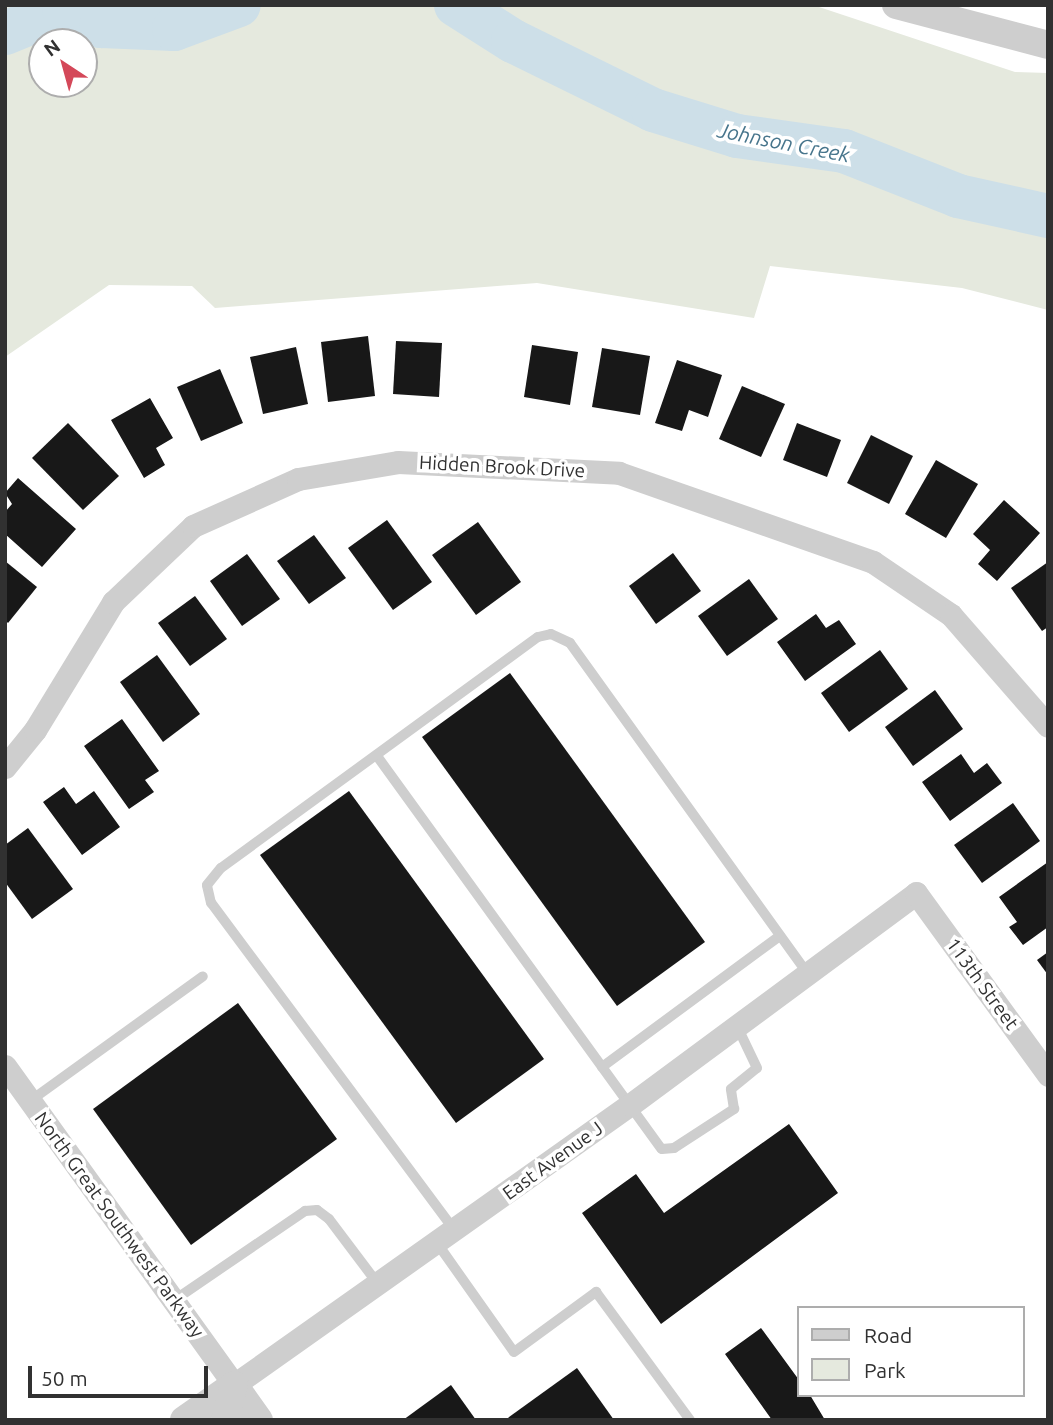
<!DOCTYPE html>
<html>
<head>
<meta charset="utf-8">
<style>
	body { margin:0 }
	#map { position:relative; width:1053px; height:1425px; overflow:hidden; background:#fff; font-family:Ubuntu,sans-serif }
	div>[style] { position:absolute }
	.green>* { inset:0; background:#e5e9de }
	.river>* { height:44px; margin:-22px; padding:0 22px; transform-origin:22px; border-radius:22px; background:#cddfe8 }
	.building>* { inset:0; background:#181818 }
	.service>* { height:10px; margin:-5px; padding:0 5px; transform-origin:5px; border-radius:5px; background:#cecece }
	.minor>* { height:23px; margin:-11.5px; padding:0 11.5px; transform-origin:11.5px; border-radius:11.5px; background:#cecece }
	.tertiary>* { height:28px; margin:-14px; padding:0 14px; transform-origin:14px; border-radius:14px; background:#cecece }
	span { translate:-50% -50%; white-space:nowrap; text-align:center; line-height:1.15; -webkit-text-stroke:7px #fff; paint-order:stroke }
	.street-label { font-size:19px; color:#313131 }
	.water-label { font-size:21px; color:#47758c; font-style:italic }
	.frame { position:absolute; inset:0; border:7px solid #313131; pointer-events:none }
	.legend { position:absolute; left:797px; top:1306px; width:228px; height:91px; box-sizing:border-box; background:#fff; border:2px solid #adadad; margin:0; padding:9px 12px; list-style:none; font-size:21px; color:#313131 }
	.legend li { display:flex; align-items:center; gap:14px; height:35px }
	.legend b { width:35px; border:2px solid #adadad }
	.north { position:absolute; left:28px; top:28px; width:70px; height:70px; box-sizing:border-box; background:#fff; border:2px solid #adadad; border-radius:50%; rotate:324deg; font-size:19px; font-weight:700; line-height:28px; text-align:center; color:#313131 }
	.north::after { content:''; display:block; margin:auto; width:24px; height:32px; background:#d44859; clip-path:polygon(50% 0,100% 100%,50% 72%,0 100%) }
	.scale { position:absolute; left:28px; top:1366px; width:180px; height:32px; box-sizing:border-box; border:4px solid #313131; border-top:0; padding-left:9px; font-size:21px; line-height:24px; white-space:nowrap; color:#313131; -webkit-text-stroke:5px #fff; paint-order:stroke }
</style>
</head>
<body>
<div id="map">
	<div class="green">
		<i style="clip-path:polygon(evenodd,5px 5px,813px 5px,1015px 72px,1048px 73px,1048px 310px,962px 288px,770px 266px,754px 318px,537px 283px,215px 308px,192px 286px,109px 285px,5px 357px,5px 5px,42px 42px,84px 42px,84px 84px,42px 84px,42px 42px)"></i>
	</div>
	<div class="river">
		<i style="left:456px;top:5px;width:67px;rotate:32.3deg"></i>
		<i style="left:513px;top:41px;width:156px;rotate:26.2deg"></i>
		<i style="left:653px;top:110px;width:88px;rotate:17.2deg"></i>
		<i style="left:737px;top:136px;width:108px;rotate:8deg"></i>
		<i style="left:844px;top:151px;width:123px;rotate:21.5deg"></i>
		<i style="left:958px;top:196px;width:92px;rotate:12.5deg"></i>
		<i style="left:5px;top:33px;width:64px;rotate:-22.1deg"></i>
		<i style="left:64px;top:9px;width:41px;rotate:24.7deg"></i>
		<i style="left:101px;top:26px;width:73px;rotate:2.4deg"></i>
		<i style="left:174px;top:29px;width:69px;rotate:-20.3deg"></i>
	</div>
	<div class="building">
		<i style="clip-path:polygon(368px 336px,375px 396px,328px 402px,321px 342px)"></i>
		<i style="clip-path:polygon(396px 341px,442px 343px,439px 397px,393px 394px)"></i>
		<i style="clip-path:polygon(532px 345px,578px 352px,570px 405px,524px 397px)"></i>
		<i style="clip-path:polygon(296px 347px,308px 404px,263px 414px,250px 357px)"></i>
		<i style="clip-path:polygon(602px 348px,650px 356px,640px 415px,592px 407px)"></i>
		<i style="clip-path:polygon(677px 360px,722px 375px,708px 417px,689px 410px,682px 431px,655px 423px)"></i>
		<i style="clip-path:polygon(220px 369px,243px 423px,201px 441px,177px 387px)"></i>
		<i style="clip-path:polygon(742px 386px,785px 404px,761px 457px,719px 439px)"></i>
		<i style="clip-path:polygon(150px 398px,173px 438px,156px 448px,165px 465px,144px 478px,111px 420px)"></i>
		<i style="clip-path:polygon(68px 423px,119px 476px,83px 510px,32px 458px)"></i>
		<i style="clip-path:polygon(797px 423px,841px 440px,827px 477px,783px 460px)"></i>
		<i style="clip-path:polygon(871px 435px,913px 456px,889px 504px,847px 483px)"></i>
		<i style="clip-path:polygon(936px 460px,978px 484px,946px 538px,905px 514px)"></i>
		<i style="clip-path:polygon(18px 478px,76px 529px,42px 567px,5px 534px,5px 512px,12px 504px,5px 493px)"></i>
		<i style="clip-path:polygon(1004px 500px,1040px 533px,997px 581px,978px 564px,990px 550px,973px 534px)"></i>
		<i style="clip-path:polygon(387px 520px,432px 582px,393px 610px,348px 548px)"></i>
		<i style="clip-path:polygon(478px 522px,521px 582px,476px 615px,432px 555px)"></i>
		<i style="clip-path:polygon(314px 535px,346px 578px,309px 604px,277px 561px)"></i>
		<i style="clip-path:polygon(673px 553px,701px 591px,656px 624px,629px 586px)"></i>
		<i style="clip-path:polygon(247px 554px,280px 599px,242px 626px,210px 581px)"></i>
		<i style="clip-path:polygon(5px 561px,37px 587px,8px 623px,5px 620px)"></i>
		<i style="clip-path:polygon(1048px 562px,1048px 627px,1042px 631px,1011px 588px)"></i>
		<i style="clip-path:polygon(749px 579px,778px 619px,727px 656px,698px 616px)"></i>
		<i style="clip-path:polygon(195px 596px,227px 639px,190px 666px,158px 623px)"></i>
		<i style="clip-path:polygon(816px 614px,826px 628px,839px 620px,856px 644px,805px 681px,777px 642px)"></i>
		<i style="clip-path:polygon(880px 650px,908px 689px,849px 732px,821px 693px)"></i>
		<i style="clip-path:polygon(157px 655px,200px 714px,163px 742px,120px 682px)"></i>
		<i style="clip-path:polygon(510px 673px,705px 942px,617px 1006px,422px 737px)"></i>
		<i style="clip-path:polygon(935px 690px,963px 729px,913px 766px,885px 727px)"></i>
		<i style="clip-path:polygon(122px 719px,159px 771px,145px 780px,154px 792px,129px 809px,84px 746px)"></i>
		<i style="clip-path:polygon(961px 754px,974px 773px,987px 763px,1002px 783px,950px 821px,922px 782px)"></i>
		<i style="clip-path:polygon(64px 787px,76px 804px,94px 791px,120px 827px,82px 855px,43px 802px)"></i>
		<i style="clip-path:polygon(349px 791px,544px 1059px,456px 1123px,260px 855px)"></i>
		<i style="clip-path:polygon(1013px 803px,1040px 841px,982px 883px,954px 845px)"></i>
		<i style="clip-path:polygon(28px 828px,73px 889px,32px 919px,5px 882px,5px 845px)"></i>
		<i style="clip-path:polygon(1048px 862px,1048px 927px,1023px 945px,1009px 927px,1017px 922px,999px 897px)"></i>
		<i style="clip-path:polygon(1048px 952px,1048px 975px,1037px 960px)"></i>
		<i style="clip-path:polygon(238px 1003px,337px 1139px,191px 1245px,93px 1109px)"></i>
		<i style="clip-path:polygon(789px 1124px,838px 1193px,661px 1324px,582px 1213px,636px 1174px,664px 1213px)"></i>
		<i style="clip-path:polygon(761px 1328px,799px 1380px,799px 1395px,810px 1395px,825px 1420px,772px 1420px,725px 1354px)"></i>
		<i style="clip-path:polygon(577px 1368px,614px 1420px,505px 1420px)"></i>
		<i style="clip-path:polygon(451px 1385px,476px 1420px,403px 1420px)"></i>
	</div>
	<div class="service">
		<i style="left:377px;top:756px;width:485px;rotate:54.1deg"></i>
		<i style="left:662px;top:1149px;width:12px;rotate:-5deg"></i>
		<i style="left:674px;top:1148px;width:72px;rotate:-33deg"></i>
		<i style="left:734px;top:1109px;width:20px;rotate:-99deg"></i>
		<i style="left:731px;top:1089px;width:33px;rotate:-39deg"></i>
		<i style="left:757px;top:1068px;width:47px;rotate:-115.5deg"></i>
		<i style="left:602px;top:1067px;width:221px;rotate:-36.4deg"></i>
		<i style="left:30px;top:1101px;width:213px;rotate:-35.8deg"></i>
		<i style="left:455px;top:1231px;width:409px;rotate:-126.6deg"></i>
		<i style="left:211px;top:903px;width:18px;rotate:-103deg"></i>
		<i style="left:207px;top:885px;width:22px;rotate:-51deg"></i>
		<i style="left:221px;top:868px;width:392px;rotate:-36.1deg"></i>
		<i style="left:538px;top:637px;width:13px;rotate:-13deg"></i>
		<i style="left:551px;top:634px;width:21px;rotate:25deg"></i>
		<i style="left:570px;top:643px;width:406px;rotate:54.3deg"></i>
		<i style="left:437px;top:1243px;width:133px;rotate:54.8deg"></i>
		<i style="left:514px;top:1352px;width:102px;rotate:-36.2deg"></i>
		<i style="left:596px;top:1292px;width:159px;rotate:53.7deg"></i>
		<i style="left:173px;top:1301px;width:160px;rotate:-34.3deg"></i>
		<i style="left:305px;top:1211px;width:12px;rotate:-5deg"></i>
		<i style="left:317px;top:1210px;width:15px;rotate:37deg"></i>
		<i style="left:329px;top:1219px;width:81px;rotate:53deg"></i>
	</div>
	<div class="minor">
		<i style="left:5px;top:767px;width:48px;rotate:-51deg"></i>
		<i style="left:35px;top:730px;width:150px;rotate:-58.6deg"></i>
		<i style="left:113px;top:602px;width:110px;rotate:-43.5deg"></i>
		<i style="left:193px;top:526px;width:115px;rotate:-24.1deg"></i>
		<i style="left:298px;top:479px;width:101px;rotate:-9.6deg"></i>
		<i style="left:398px;top:462px;width:221px;rotate:2.8deg"></i>
		<i style="left:619px;top:473px;width:269px;rotate:19.3deg"></i>
		<i style="left:873px;top:562px;width:94px;rotate:34.2deg"></i>
		<i style="left:951px;top:615px;width:147px;rotate:48.9deg"></i>
		<i style="left:5px;top:1066px;width:393px;rotate:54.3deg"></i>
		<i style="left:234px;top:1385px;width:485px;rotate:-35.3deg"></i>
		<i style="left:630px;top:1105px;width:356px;rotate:-36.5deg"></i>
		<i style="left:916px;top:893px;width:225px;rotate:54deg"></i>
	</div>
	<div class="tertiary">
		<i style="left:896px;top:5px;width:157px;rotate:14.7deg"></i>
		<i style="left:234px;top:1385px;width:43px;rotate:54.5deg"></i>
		<i style="left:184px;top:1420px;width:61px;rotate:-35deg"></i>
		<i style="left:225px;top:1420px;width:36px;rotate:-76deg"></i>
	</div>
	<div class="street-label">
		<span style="left:502px;top:467px;rotate:3deg">Hidden Brook Drive</span>
		<span style="left:982px;top:984px;rotate:54deg">113th Street</span>
		<span style="left:553px;top:1161px;rotate:-36deg">East Avenue J</span>
		<span style="left:119px;top:1225px;rotate:54deg">North Great Southwest Parkway</span>
	</div>
	<div class="water-label">
		<span style="left:784px;top:142px;rotate:11deg">Johnson Creek</span>
	</div>
	<div class="frame"></div>
	<ul class="legend">
	<li><b style="height:9px;background:#cecece"></b>Road</li>
	<li><b style="height:19px;background:#e5e9de"></b>Park</li>
	</ul>
	<div class="north">N</div>
	<div class="scale">50 m</div>
</div>
</body>
</html>
